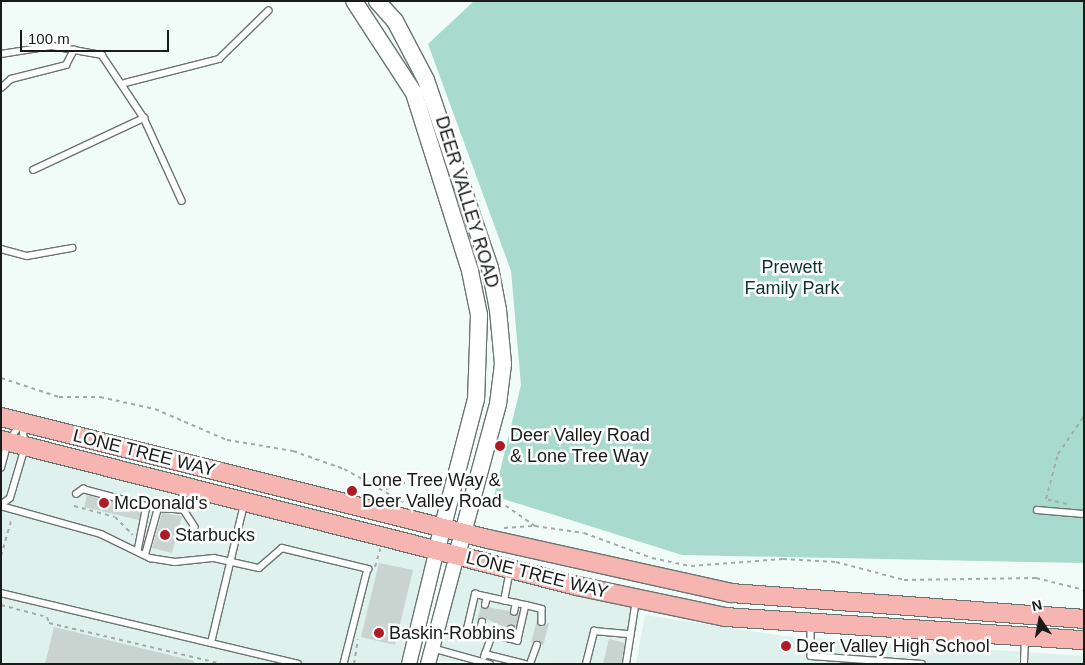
<!DOCTYPE html>
<html>
<head>
<meta charset="utf-8">
<style>
	body { margin:0 }
	#map { position:relative; width:1085px; height:665px; overflow:hidden; background:#f1fcf9; font-family:Helvetica,sans-serif }
	div>[style] { position:absolute }
	.built>* { inset:0; background:#def1ec }
	.green>* { inset:0; background:#a8dbcd }
	.building>* { inset:0; background:#c9d3d0 }
	.path>* { height:2px; margin-top:-1px; transform-origin:0; background:repeating-linear-gradient(90deg,#a3aba9 0 4px,transparent 0 8px) }
	.roads { filter:drop-shadow(1px 0 #6b7471) drop-shadow(-1px 0 #6b7471) drop-shadow(0 1px #6b7471) drop-shadow(0 -1px #6b7471) }
	.service>* { height:5.5px; margin:-2.75px; padding:0 2.75px; transform-origin:2.75px; border-radius:2.75px; background:#fff }
	.tertiary>* { height:14px; margin:-7px; padding:0 7px; transform-origin:7px; border-radius:7px; background:#fff }
	.secondary>* { height:16px; margin:-8px; padding:0 8px; transform-origin:8px; border-radius:8px; background:#fff }
	.primary>* { height:18px; margin:-9px; padding:0 9px; transform-origin:9px; border-radius:9px; background:#f6b5b0 }
	.dots>* { width:14px; height:14px; translate:-50% -50%; box-sizing:border-box; border:2px solid #fff; border-radius:50% }
	span { translate:-50% -50%; white-space:nowrap; text-align:center; line-height:1.15; -webkit-text-stroke:5px #fff; paint-order:stroke }
	.street-label { font-size:18px; color:#181b1a }
	.park-label { font-size:18px; color:#0b342c }
	.poi-label { font-size:18px; color:#181b1a }
	.left { translate:0 -50%; text-align:left }
	.frame { position:absolute; inset:0; border:2px solid #181b1a; pointer-events:none }
	.north { position:absolute; left:1015px; top:595px; width:50px; height:50px; -webkit-text-stroke:4px #fff; paint-order:stroke; rotate:348deg; font-size:14px; font-weight:700; line-height:20px; text-align:center; color:#181b1a }
	.north::after { content:''; display:block; margin:auto; width:18px; height:22px; background:#181b1a; clip-path:polygon(50% 0,100% 100%,50% 72%,0 100%) }
	.scale { position:absolute; left:20px; top:30px; width:149px; height:22px; box-sizing:border-box; border:2px solid #181b1a; border-top:0; padding-left:6px; font-size:15px; line-height:18px; white-space:nowrap; color:#181b1a; -webkit-text-stroke:4px #fff; paint-order:stroke }
</style>
</head>
<body>
<div id="map">
	<div class="built">
		<i style="clip-path:polygon(1px 447px,427px 557px,400px 664px,1px 664px)"></i>
		<i style="clip-path:polygon(461px 564px,642px 605px,629px 664px,433px 661px)"></i>
		<i style="clip-path:polygon(645px 615px,783px 636px,1084px 656px,1084px 664px,636px 664px)"></i>
	</div>
	<div class="green">
		<i style="clip-path:polygon(474px 1px,1084px 1px,1084px 563px,682px 555px,494px 496px,521px 385px,511px 271px,428px 44px)"></i>
	</div>
	<div class="building">
		<i style="clip-path:polygon(87px 495px,142px 509px,139px 520px,84px 507px)"></i>
		<i style="clip-path:polygon(162px 513px,182px 516px,172px 553px,152px 548px)"></i>
		<i style="clip-path:polygon(379px 563px,413px 570px,395px 645px,361px 637px)"></i>
		<i style="clip-path:polygon(481px 606px,510px 611px,513px 617px,519px 613px,516px 630px,512px 625px,507px 628px,482px 617px,477px 621px)"></i>
		<i style="clip-path:polygon(537px 620px,542px 627px,549px 623px,543px 646px,538px 640px,531px 643px)"></i>
		<i style="clip-path:polygon(54px 627px,194px 661px,194px 664px,45px 664px)"></i>
		<i style="clip-path:polygon(609px 639px,625px 643px,621px 664px,603px 664px)"></i>
	</div>
	<div class="path">
		<i style="left:1084px;top:300px;width:39px;rotate:90deg"></i>
		<i style="left:1px;top:378px;width:61px;rotate:18.1deg"></i>
		<i style="left:59px;top:397px;width:41px"></i>
		<i style="left:100px;top:397px;width:56px;rotate:12.3deg"></i>
		<i style="left:155px;top:409px;width:78px;rotate:23.3deg"></i>
		<i style="left:227px;top:440px;width:67px;rotate:9.5deg"></i>
		<i style="left:293px;top:451px;width:54px;rotate:19.4deg"></i>
		<i style="left:344px;top:469px;width:72px;rotate:29.1deg"></i>
		<i style="left:386px;top:489px;width:26px;rotate:-18deg"></i>
		<i style="left:411px;top:481px;width:28px;rotate:10deg"></i>
		<i style="left:485px;top:497px;width:15px;rotate:16deg"></i>
		<i style="left:499px;top:501px;width:44px;rotate:34.8deg"></i>
		<i style="left:1067px;top:504px;width:22px;rotate:-167deg"></i>
		<i style="left:1046px;top:499px;width:47px;rotate:-75.1deg"></i>
		<i style="left:1058px;top:454px;width:46px;rotate:-55.6deg"></i>
		<i style="left:74px;top:506px;width:42px;rotate:15deg"></i>
		<i style="left:115px;top:517px;width:25px;rotate:45deg"></i>
		<i style="left:504px;top:528px;width:31px;rotate:-4deg"></i>
		<i style="left:535px;top:526px;width:49px;rotate:8.1deg"></i>
		<i style="left:584px;top:533px;width:72px;rotate:20.2deg"></i>
		<i style="left:652px;top:558px;width:40px;rotate:12deg"></i>
		<i style="left:691px;top:566px;width:92px;rotate:-4.4deg"></i>
		<i style="left:783px;top:559px;width:53px;rotate:3.2deg"></i>
		<i style="left:836px;top:562px;width:70px;rotate:14.8deg"></i>
		<i style="left:904px;top:580px;width:132px;rotate:-0.9deg"></i>
		<i style="left:1036px;top:578px;width:49px;rotate:14deg"></i>
		<i style="left:1px;top:556px;width:40px;rotate:-74deg"></i>
		<i style="left:375px;top:567px;width:19px;rotate:-74deg"></i>
		<i style="left:1px;top:605px;width:48px;rotate:14.6deg"></i>
		<i style="left:47px;top:617px;width:6px;rotate:72deg"></i>
		<i style="left:49px;top:623px;width:179px;rotate:13.3deg"></i>
		<i style="left:354px;top:664px;width:25px;rotate:-81deg"></i>
	</div>
	<div class="roads">
		<div class="service">
			<i style="left:1px;top:54px;width:52px;rotate:-8.9deg"></i>
			<i style="left:52px;top:46px;width:51px;rotate:10.2deg"></i>
			<i style="left:102px;top:55px;width:76px;rotate:56.3deg"></i>
			<i style="left:144px;top:118px;width:91px;rotate:65.4deg"></i>
			<i style="left:125px;top:83px;width:97px;rotate:-14.3deg"></i>
			<i style="left:219px;top:59px;width:69px;rotate:-44.4deg"></i>
			<i style="left:1px;top:88px;width:13px;rotate:-42deg"></i>
			<i style="left:11px;top:79px;width:57px;rotate:-14.3deg"></i>
			<i style="left:66px;top:65px;width:17px;rotate:-62deg"></i>
			<i style="left:33px;top:170px;width:123px;rotate:-25.1deg"></i>
			<i style="left:1px;top:249px;width:27px;rotate:15deg"></i>
			<i style="left:27px;top:256px;width:46px;rotate:-10.1deg"></i>
			<i style="left:1px;top:468px;width:27px;rotate:-75deg"></i>
			<i style="left:8px;top:442px;width:21px;rotate:-55deg"></i>
			<i style="left:76px;top:494px;width:9px;rotate:-36deg"></i>
			<i style="left:83px;top:489px;width:66px;rotate:14.9deg"></i>
			<i style="left:147px;top:506px;width:46px;rotate:101.3deg"></i>
			<i style="left:1px;top:505px;width:11px;rotate:-38deg"></i>
			<i style="left:10px;top:498px;width:53px;rotate:-73.6deg"></i>
			<i style="left:25px;top:447px;width:21px;rotate:-98deg"></i>
			<i style="left:1px;top:506px;width:104px;rotate:15.6deg"></i>
			<i style="left:101px;top:534px;width:55px;rotate:26.1deg"></i>
			<i style="left:150px;top:558px;width:25px;rotate:9deg"></i>
			<i style="left:175px;top:562px;width:39px;rotate:-6deg"></i>
			<i style="left:214px;top:558px;width:46px;rotate:12.5deg"></i>
			<i style="left:259px;top:568px;width:30px;rotate:-41deg"></i>
			<i style="left:282px;top:548px;width:89px;rotate:13.7deg"></i>
			<i style="left:368px;top:569px;width:98px;rotate:104.2deg"></i>
			<i style="left:1037px;top:510px;width:47px;rotate:4.9deg"></i>
			<i style="left:145px;top:555px;width:49px;rotate:-74.5deg"></i>
			<i style="left:158px;top:508px;width:26px;rotate:4deg"></i>
			<i style="left:184px;top:510px;width:20px;rotate:57deg"></i>
			<i style="left:1px;top:593px;width:305px;rotate:13.4deg"></i>
			<i style="left:475px;top:594px;width:52px;rotate:12.2deg"></i>
			<i style="left:526px;top:605px;width:37px;rotate:103deg"></i>
			<i style="left:518px;top:641px;width:52px;rotate:-166.8deg"></i>
			<i style="left:467px;top:629px;width:36px;rotate:-77deg"></i>
			<i style="left:504px;top:601px;width:31px;rotate:-79deg"></i>
			<i style="left:485px;top:605px;width:8px;rotate:-76deg"></i>
			<i style="left:526px;top:605px;width:16px;rotate:14deg"></i>
			<i style="left:542px;top:609px;width:13px;rotate:90deg"></i>
			<i style="left:514px;top:612px;width:9px;rotate:-77deg"></i>
			<i style="left:811px;top:625px;width:31px;rotate:90deg"></i>
			<i style="left:811px;top:656px;width:111px;rotate:4.1deg"></i>
			<i style="left:480px;top:632px;width:10px;rotate:-79deg"></i>
			<i style="left:509px;top:639px;width:10px;rotate:-79deg"></i>
			<i style="left:211px;top:643px;width:143px;rotate:-76.6deg"></i>
			<i style="left:432px;top:648px;width:60px;rotate:15.4deg"></i>
			<i style="left:485px;top:654px;width:41px;rotate:14deg"></i>
			<i style="left:484px;top:657px;width:23px;rotate:-70deg"></i>
			<i style="left:530px;top:664px;width:20px;rotate:-70deg"></i>
			<i style="left:586px;top:664px;width:34px;rotate:-76deg"></i>
			<i style="left:594px;top:631px;width:33px;rotate:5deg"></i>
			<i style="left:626px;top:664px;width:65px;rotate:-81.1deg"></i>
			<i style="left:1024px;top:664px;width:26px;rotate:-88deg"></i>
		</div>
		<div class="tertiary">
			<i style="left:409px;top:664px;width:118px;rotate:-76.3deg"></i>
			<i style="left:428px;top:664px;width:113px;rotate:-75.1deg"></i>
		</div>
		<div class="secondary">
			<i style="left:354px;top:1px;width:110px;rotate:56.9deg"></i>
			<i style="left:414px;top:93px;width:187px;rotate:72.5deg"></i>
			<i style="left:470px;top:271px;width:45px;rotate:78.4deg"></i>
			<i style="left:479px;top:315px;width:84px;rotate:92deg"></i>
			<i style="left:476px;top:399px;width:155px;rotate:104.6deg"></i>
			<i style="left:377px;top:1px;width:27px;rotate:48deg"></i>
			<i style="left:395px;top:21px;width:67px;rotate:62.3deg"></i>
			<i style="left:426px;top:80px;width:199px;rotate:71.2deg"></i>
			<i style="left:490px;top:268px;width:43px;rotate:79.2deg"></i>
			<i style="left:498px;top:310px;width:54px;rotate:84.7deg"></i>
			<i style="left:503px;top:364px;width:40px;rotate:97.1deg"></i>
			<i style="left:498px;top:404px;width:156px;rotate:105.2deg"></i>
		</div>
		<div class="primary">
			<i style="left:1px;top:417px;width:502px;rotate:14.06deg"></i>
			<i style="left:488px;top:539px;width:249px;rotate:12.5deg"></i>
			<i style="left:731px;top:593px;width:354px;rotate:4.2deg"></i>
			<i style="left:1px;top:440px;width:594px;rotate:14.22deg"></i>
			<i style="left:577px;top:586px;width:151px;rotate:11.8deg"></i>
			<i style="left:725px;top:617px;width:360px;rotate:3.7deg"></i>
		</div>
	</div>
	<div class="dots">
		<i style="left:500px;top:446px;background:#ae1b25"></i>
		<i style="left:352px;top:491px;background:#ae1b25"></i>
		<i style="left:104px;top:503px;background:#ae1b25"></i>
		<i style="left:165px;top:535px;background:#ae1b25"></i>
		<i style="left:379px;top:633px;background:#ae1b25"></i>
		<i style="left:786px;top:646px;background:#ae1b25"></i>
	</div>
	<div class="street-label">
		<span style="left:467px;top:202px;rotate:73deg">DEER VALLEY ROAD</span>
		<span style="left:144px;top:453px;rotate:14deg">LONE TREE WAY</span>
		<span style="left:537px;top:575px;rotate:14deg">LONE TREE WAY</span>
	</div>
	<div class="park-label">
		<span style="left:792px;top:278px">Prewett<br>Family Park</span>
	</div>
	<div class="poi-label">
		<span class="left" style="left:510px;top:446px">Deer Valley Road<br>&amp; Lone Tree Way</span>
		<span class="left" style="left:362px;top:491px">Lone Tree Way &amp;<br>Deer Valley Road</span>
		<span class="left" style="left:114px;top:503px">McDonald's</span>
		<span class="left" style="left:175px;top:535px">Starbucks</span>
		<span class="left" style="left:389px;top:633px">Baskin-Robbins</span>
		<span class="left" style="left:796px;top:646px">Deer Valley High School</span>
	</div>
	<div class="frame"></div>
	<div class="north">N</div>
	<div class="scale">100 m</div>
</div>
</body>
</html>
